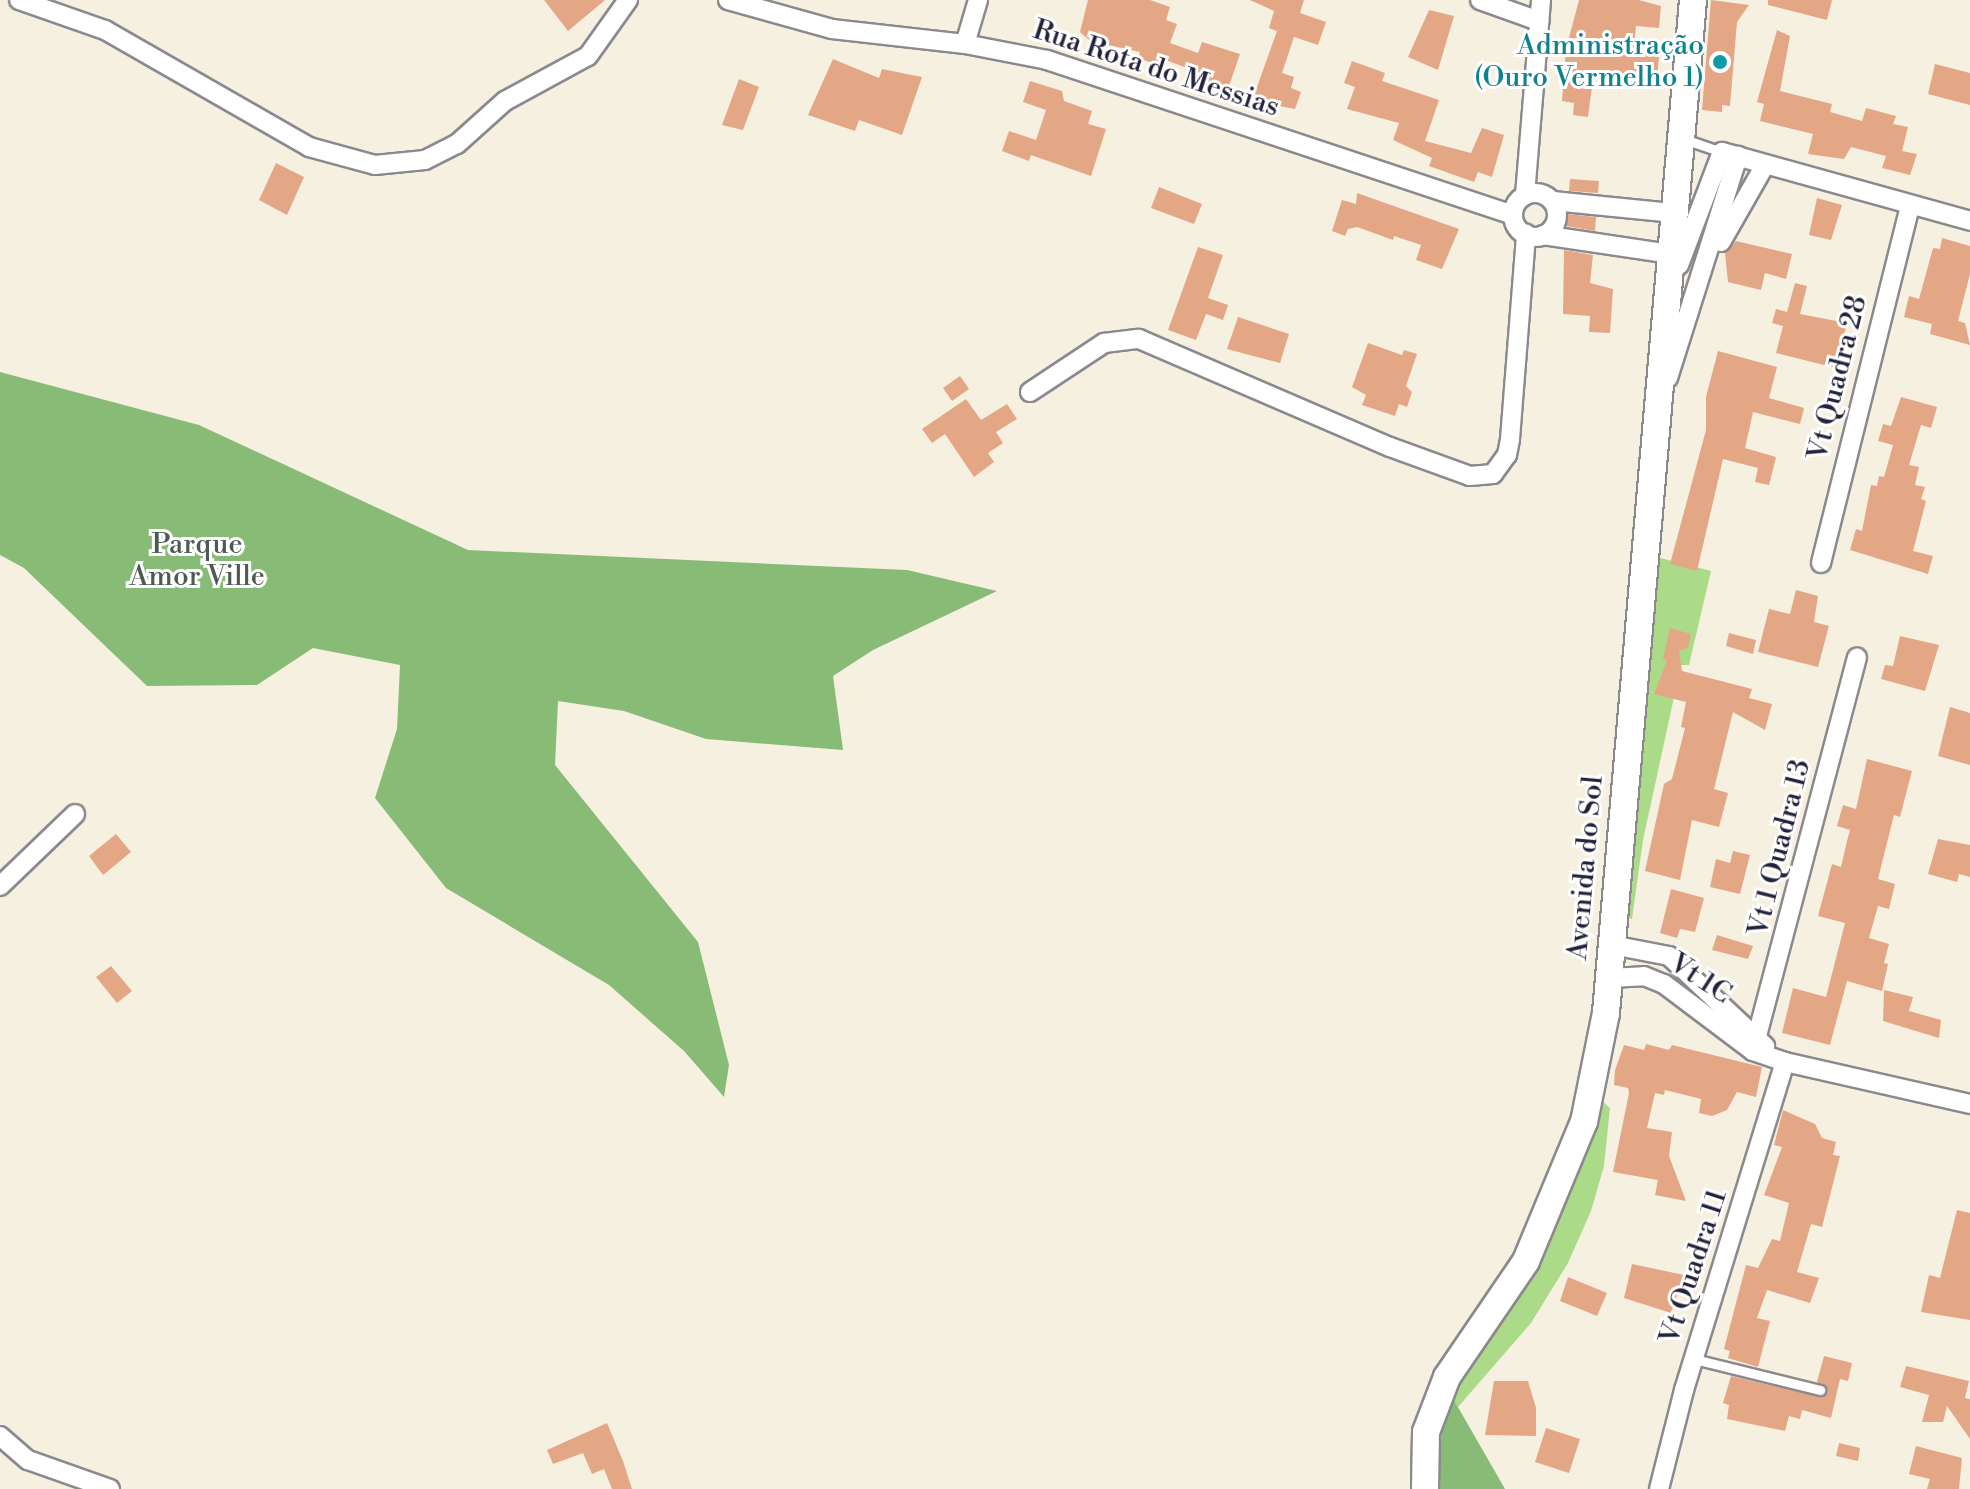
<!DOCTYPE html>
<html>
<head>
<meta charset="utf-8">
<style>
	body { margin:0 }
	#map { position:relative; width:1970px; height:1489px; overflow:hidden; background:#f6f0e1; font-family:"Libre Bodoni",serif }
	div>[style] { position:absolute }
	.green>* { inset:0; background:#abdb89 }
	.forest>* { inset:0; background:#88bb75 }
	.building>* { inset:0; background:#e4a786 }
	.roads { filter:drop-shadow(2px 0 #8c898e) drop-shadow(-2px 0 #8c898e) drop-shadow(0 2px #8c898e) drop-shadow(0 -2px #8c898e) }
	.lane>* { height:9px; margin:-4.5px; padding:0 4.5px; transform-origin:4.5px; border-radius:4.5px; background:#fff }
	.street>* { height:18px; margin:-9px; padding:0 9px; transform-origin:9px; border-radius:9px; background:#fff }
	.street>.ring { margin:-9px; padding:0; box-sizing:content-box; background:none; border:18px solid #fff; border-radius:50% }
	.secondary>* { height:26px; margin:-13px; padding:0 13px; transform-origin:13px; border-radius:13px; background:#fff }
	.dots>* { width:22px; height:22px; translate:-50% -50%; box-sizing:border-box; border:4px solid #fff; border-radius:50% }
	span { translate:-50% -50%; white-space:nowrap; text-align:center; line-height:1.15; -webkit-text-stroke:6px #fff; paint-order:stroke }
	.culture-label { font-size:28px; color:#0d838f }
	.right { translate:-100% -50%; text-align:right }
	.street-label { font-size:28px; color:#22223b }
	.park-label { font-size:28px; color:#4b5a52 }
</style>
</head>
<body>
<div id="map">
	<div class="green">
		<i style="clip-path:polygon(1653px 556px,1711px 571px,1689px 665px,1681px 665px,1643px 840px,1632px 919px,1624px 917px)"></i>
		<i style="clip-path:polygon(1602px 1101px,1610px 1108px,1604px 1166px,1591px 1211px,1568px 1263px,1531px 1323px,1458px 1407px,1451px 1395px,1532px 1274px)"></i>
	</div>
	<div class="forest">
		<i style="clip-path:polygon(0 372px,199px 425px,468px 550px,907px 570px,997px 591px,873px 650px,833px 676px,843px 750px,706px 739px,624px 711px,558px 701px,555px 765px,698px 942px,729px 1065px,724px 1097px,684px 1051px,609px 985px,446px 888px,375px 798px,397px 729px,400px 665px,313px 648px,257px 685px,147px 686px,24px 568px,0 555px)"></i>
		<i style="clip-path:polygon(1451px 1395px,1505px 1489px,1439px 1489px,1442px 1418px)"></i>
	</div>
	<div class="building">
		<i style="clip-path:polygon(544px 0,605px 0,568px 31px)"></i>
		<i style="clip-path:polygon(1088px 0,1150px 0,1170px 7px,1166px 20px,1177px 24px,1170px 43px,1198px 53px,1202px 42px,1240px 54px,1227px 92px,1189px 79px,1192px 70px,1163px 59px,1161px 66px,1138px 58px,1140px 52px,1090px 41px,1080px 32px)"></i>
		<i style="clip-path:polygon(1250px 0,1304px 0,1300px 13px,1326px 22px,1318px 45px,1294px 37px,1282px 73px,1294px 77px,1291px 88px,1301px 92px,1295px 109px,1252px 101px,1277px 31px,1269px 28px,1274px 11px)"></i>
		<i style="clip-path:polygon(1579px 0,1639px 0,1661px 6px,1659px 28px,1636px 26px,1633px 53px,1659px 57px,1657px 79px,1594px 71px,1588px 117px,1573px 115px,1574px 103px,1562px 101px,1566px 49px)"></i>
		<i style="clip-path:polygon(1711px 0,1749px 5px,1737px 22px,1730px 106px,1722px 105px,1722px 112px,1702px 110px)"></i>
		<i style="clip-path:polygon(1768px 0,1832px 0,1827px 20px,1768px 5px)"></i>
		<i style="clip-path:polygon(1429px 10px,1454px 16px,1438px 70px,1408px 57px)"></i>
		<i style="clip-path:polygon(1777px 30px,1790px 36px,1780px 91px,1832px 104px,1830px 112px,1862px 121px,1866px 108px,1896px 116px,1893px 124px,1908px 127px,1902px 151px,1917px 154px,1910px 175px,1882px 168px,1886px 156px,1851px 147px,1844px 159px,1808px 154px,1813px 134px,1760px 121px,1764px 104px,1757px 102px)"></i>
		<i style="clip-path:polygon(833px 59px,879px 78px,882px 69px,922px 77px,902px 135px,859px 120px,855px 131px,808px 115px)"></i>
		<i style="clip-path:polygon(1352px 61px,1385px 73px,1382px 81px,1439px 100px,1425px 141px,1471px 153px,1482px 128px,1504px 135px,1492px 177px,1478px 172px,1474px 182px,1429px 166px,1432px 158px,1393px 140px,1399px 123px,1347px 109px,1355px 87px,1344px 83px)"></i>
		<i style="clip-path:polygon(1935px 64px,1970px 73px,1970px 105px,1928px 94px)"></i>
		<i style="clip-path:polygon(739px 79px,759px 87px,743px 130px,722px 125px)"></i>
		<i style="clip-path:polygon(1030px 81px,1062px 91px,1064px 101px,1092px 111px,1088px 124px,1106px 129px,1091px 176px,1031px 155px,1029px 161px,1002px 151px,1009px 131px,1036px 140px,1046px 110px,1023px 102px)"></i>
		<i style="clip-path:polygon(276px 163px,304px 177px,287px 215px,259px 200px)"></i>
		<i style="clip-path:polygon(1570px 179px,1599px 181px,1598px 193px,1569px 191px)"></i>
		<i style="clip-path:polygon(1159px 187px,1202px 204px,1194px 224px,1151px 208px)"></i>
		<i style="clip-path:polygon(1357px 193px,1459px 229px,1442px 269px,1416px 260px,1421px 245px,1394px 236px,1393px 240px,1357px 227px,1348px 229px,1345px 236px,1332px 231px,1342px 200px,1356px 204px)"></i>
		<i style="clip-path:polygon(1817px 198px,1842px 205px,1831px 240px,1809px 235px)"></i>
		<i style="clip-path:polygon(1567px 214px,1596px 217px,1595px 231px,1566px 226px)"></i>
		<i style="clip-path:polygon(1942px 238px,1970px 246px,1970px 274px,1958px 321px,1965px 323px,1970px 345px,1930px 334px,1932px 324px,1904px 317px,1909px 296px,1919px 299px,1933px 248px,1940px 249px)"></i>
		<i style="clip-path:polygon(1736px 241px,1792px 254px,1786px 279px,1765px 273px,1761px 290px,1728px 282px,1725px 253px)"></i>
		<i style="clip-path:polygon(1198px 247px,1223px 255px,1208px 298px,1228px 305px,1223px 320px,1206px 314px,1196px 340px,1168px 330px)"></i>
		<i style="clip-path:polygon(1564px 250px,1593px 255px,1590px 283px,1613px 289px,1610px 333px,1589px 332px,1590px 316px,1563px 314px)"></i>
		<i style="clip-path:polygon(1795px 283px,1807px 286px,1800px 314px,1847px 323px,1836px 368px,1776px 353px,1783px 326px,1772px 323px,1776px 309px,1787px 312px)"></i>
		<i style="clip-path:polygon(1238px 317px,1289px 334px,1280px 363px,1227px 349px)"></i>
		<i style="clip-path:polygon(1368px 343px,1402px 355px,1404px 350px,1417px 354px,1406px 386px,1412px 392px,1407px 407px,1399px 404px,1395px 416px,1362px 405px,1366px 395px,1352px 387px)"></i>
		<i style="clip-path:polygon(1718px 351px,1777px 367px,1769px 398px,1804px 408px,1800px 424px,1753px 412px,1745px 448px,1776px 457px,1769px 485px,1755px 482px,1758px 468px,1723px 459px,1697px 571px,1670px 564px,1706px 430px,1706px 397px)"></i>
		<i style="clip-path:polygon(960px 376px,969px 389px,952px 401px,943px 388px)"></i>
		<i style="clip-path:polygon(1901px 397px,1937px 407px,1931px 428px,1921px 425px,1909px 465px,1919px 467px,1915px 485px,1925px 487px,1921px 499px,1926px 501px,1913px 551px,1933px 556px,1928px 574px,1850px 550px,1856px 529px,1862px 531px,1871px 485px,1877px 486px,1879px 476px,1884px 477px,1893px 445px,1878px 441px,1883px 424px,1891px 426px)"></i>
		<i style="clip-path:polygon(966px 399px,981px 420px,1007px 404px,1017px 419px,996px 432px,1003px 443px,988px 453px,994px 462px,974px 477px,945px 434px,932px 443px,922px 429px)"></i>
		<i style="clip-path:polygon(1796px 590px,1818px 596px,1814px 622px,1829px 626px,1818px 667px,1758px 652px,1769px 609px,1790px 614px)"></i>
		<i style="clip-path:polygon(1670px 628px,1691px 634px,1688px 648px,1679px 651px,1682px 671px,1752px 689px,1749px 698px,1772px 704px,1765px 730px,1733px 712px,1714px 789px,1728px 793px,1719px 827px,1692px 820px,1680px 880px,1645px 871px,1664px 784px,1672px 779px,1685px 728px,1681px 727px,1686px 702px,1654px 694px,1667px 660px,1663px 659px)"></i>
		<i style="clip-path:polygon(1729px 633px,1756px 640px,1753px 654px,1726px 646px)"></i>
		<i style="clip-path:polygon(1900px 636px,1939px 645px,1925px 691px,1881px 679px,1885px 665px,1893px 666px)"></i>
		<i style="clip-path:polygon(1950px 707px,1970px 713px,1970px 765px,1938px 756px)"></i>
		<i style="clip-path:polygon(1867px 759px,1912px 771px,1900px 817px,1894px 815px,1878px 879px,1895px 884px,1889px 909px,1878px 906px,1869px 938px,1889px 944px,1884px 963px,1888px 964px,1882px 991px,1847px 981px,1830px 1045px,1782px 1033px,1793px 988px,1826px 997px,1845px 923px,1818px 916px,1832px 864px,1841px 867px,1847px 841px,1850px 830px,1837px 826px,1843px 805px,1856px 809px)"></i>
		<i style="clip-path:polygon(116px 834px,131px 852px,103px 875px,89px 856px)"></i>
		<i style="clip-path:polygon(1938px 839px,1970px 845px,1970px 877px,1959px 874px,1957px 882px,1928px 874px)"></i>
		<i style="clip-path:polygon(1733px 851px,1750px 855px,1740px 894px,1710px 887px,1716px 859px,1730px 863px)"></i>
		<i style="clip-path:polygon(1671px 889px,1704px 898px,1695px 932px,1680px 929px,1677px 938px,1660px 933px)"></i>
		<i style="clip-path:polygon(1717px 935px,1753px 946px,1748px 959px,1712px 950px)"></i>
		<i style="clip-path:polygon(111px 966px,132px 991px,117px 1003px,96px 977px)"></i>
		<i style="clip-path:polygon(1884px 990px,1913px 997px,1909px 1011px,1941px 1020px,1939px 1038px,1883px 1021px)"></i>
		<i style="clip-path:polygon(1646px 1044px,1669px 1050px,1672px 1045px,1762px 1067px,1756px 1097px,1737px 1092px,1727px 1110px,1712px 1116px,1699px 1113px,1701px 1099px,1665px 1090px,1664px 1095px,1655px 1093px,1647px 1128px,1672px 1132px,1669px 1156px,1686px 1201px,1655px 1195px,1658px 1180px,1613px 1172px,1629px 1093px,1628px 1088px,1614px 1085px,1615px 1070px,1624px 1045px,1644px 1050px)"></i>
		<i style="clip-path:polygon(1783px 1110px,1815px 1124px,1822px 1138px,1836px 1142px,1833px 1155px,1840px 1156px,1822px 1227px,1811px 1224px,1797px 1272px,1819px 1278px,1810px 1303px,1767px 1290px,1757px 1318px,1770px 1321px,1758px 1367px,1728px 1358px,1730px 1351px,1724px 1349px,1746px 1265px,1758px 1268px,1772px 1239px,1780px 1241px,1789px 1203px,1764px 1195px,1782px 1147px,1774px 1145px)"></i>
		<i style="clip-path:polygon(1957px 1210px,1970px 1213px,1970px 1320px,1921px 1312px,1929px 1275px,1940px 1278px)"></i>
		<i style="clip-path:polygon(1632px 1264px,1684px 1275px,1671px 1313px,1624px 1298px)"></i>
		<i style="clip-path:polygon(1568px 1277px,1607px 1293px,1597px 1316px,1560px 1301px)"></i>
		<i style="clip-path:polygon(1824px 1356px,1852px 1363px,1848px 1381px,1840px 1379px,1831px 1418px,1802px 1410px,1800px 1419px,1789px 1416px,1785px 1431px,1727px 1419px,1729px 1405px,1723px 1403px,1731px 1376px,1821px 1397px,1827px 1391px,1817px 1382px)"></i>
		<i style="clip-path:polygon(1906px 1366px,1969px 1381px,1965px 1398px,1970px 1399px,1970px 1439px,1947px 1406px,1943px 1422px,1922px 1422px,1929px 1395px,1900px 1387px)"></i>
		<i style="clip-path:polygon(1494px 1381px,1528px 1381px,1536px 1408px,1536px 1436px,1485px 1435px)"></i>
		<i style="clip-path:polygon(607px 1423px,623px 1461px,632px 1489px,612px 1489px,604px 1469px,592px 1474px,583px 1453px,553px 1464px,547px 1450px)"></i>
		<i style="clip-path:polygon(1546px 1428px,1580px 1439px,1569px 1473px,1535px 1462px)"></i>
		<i style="clip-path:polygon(1839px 1443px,1860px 1448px,1858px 1461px,1836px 1456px)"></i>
		<i style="clip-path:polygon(1916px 1446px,1962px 1458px,1959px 1489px,1927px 1489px,1930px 1479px,1909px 1474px)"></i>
	</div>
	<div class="roads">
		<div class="lane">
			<i style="left:1684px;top:139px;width:40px;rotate:18.9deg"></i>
			<i style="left:1694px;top:1359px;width:130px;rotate:13.8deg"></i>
		</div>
		<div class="street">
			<i style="left:19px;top:0;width:91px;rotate:19.2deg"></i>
			<i style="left:105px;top:30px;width:235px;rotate:29.8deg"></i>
			<i style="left:309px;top:147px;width:68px;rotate:15.3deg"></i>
			<i style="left:375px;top:165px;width:50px;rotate:-5.7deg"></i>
			<i style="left:425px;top:160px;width:36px;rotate:-27deg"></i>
			<i style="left:457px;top:144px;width:64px;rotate:-41.9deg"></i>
			<i style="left:505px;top:101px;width:94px;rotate:-28.5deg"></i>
			<i style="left:588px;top:56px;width:69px;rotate:-54.5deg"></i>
			<i style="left:728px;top:0;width:108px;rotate:15.6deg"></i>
			<i style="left:832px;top:29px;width:134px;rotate:6.4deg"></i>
			<i style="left:965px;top:44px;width:84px;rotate:11deg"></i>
			<i style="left:1047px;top:60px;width:491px;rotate:18.4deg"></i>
			<i style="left:1480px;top:0;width:63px;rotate:19.6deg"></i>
			<i style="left:965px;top:44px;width:46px;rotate:-73.5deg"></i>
			<i class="ring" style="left:1513px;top:193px;width:26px;height:26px"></i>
			<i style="left:1525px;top:195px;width:196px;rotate:-85.3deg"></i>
			<i style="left:1553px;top:201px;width:122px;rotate:5.7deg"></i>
			<i style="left:1543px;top:235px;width:128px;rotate:8.5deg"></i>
			<i style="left:1721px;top:242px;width:89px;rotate:-60.3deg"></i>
			<i style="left:1679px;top:265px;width:121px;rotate:-69.2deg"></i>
			<i style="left:1722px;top:152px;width:257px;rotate:15.5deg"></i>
			<i style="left:1668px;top:378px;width:233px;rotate:-72.5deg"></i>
			<i style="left:1030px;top:392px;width:89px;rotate:-33.5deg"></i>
			<i style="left:1104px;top:343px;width:35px;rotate:-7deg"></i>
			<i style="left:1139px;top:339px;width:273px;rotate:23.3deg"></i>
			<i style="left:1390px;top:447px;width:85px;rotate:19.9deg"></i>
			<i style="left:1470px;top:476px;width:23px;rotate:-5deg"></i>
			<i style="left:1493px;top:474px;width:24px;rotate:-54deg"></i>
			<i style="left:1507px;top:455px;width:16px;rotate:-79deg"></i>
			<i style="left:1510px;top:439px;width:206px;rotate:-85.5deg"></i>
			<i style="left:1821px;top:563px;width:368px;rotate:-76deg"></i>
			<i style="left:0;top:886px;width:104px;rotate:-43.8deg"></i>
			<i style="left:1612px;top:945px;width:58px;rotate:10.9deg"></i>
			<i style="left:1669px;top:956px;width:132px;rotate:43.2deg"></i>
			<i style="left:1609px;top:978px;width:35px;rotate:-3deg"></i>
			<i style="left:1644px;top:976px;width:22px;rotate:22deg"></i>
			<i style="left:1664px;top:984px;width:111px;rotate:37deg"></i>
			<i style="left:1753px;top:1051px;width:34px;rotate:19deg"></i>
			<i style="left:1785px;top:1062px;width:190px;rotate:12.8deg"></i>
			<i style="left:1753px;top:1051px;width:407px;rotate:-75.2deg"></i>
			<i style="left:0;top:1436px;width:37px;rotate:41deg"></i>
			<i style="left:28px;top:1460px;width:87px;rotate:19.5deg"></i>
			<i style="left:1659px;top:1489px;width:102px;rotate:-75.8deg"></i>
			<i style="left:1684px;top:1390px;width:343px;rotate:-72.9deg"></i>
		</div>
		<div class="secondary">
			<i style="left:1425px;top:1489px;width:57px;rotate:-89deg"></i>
			<i style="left:1426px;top:1432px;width:59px;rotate:-69.1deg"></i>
			<i style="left:1447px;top:1377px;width:140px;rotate:-55.7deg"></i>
			<i style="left:1526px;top:1261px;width:151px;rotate:-67.4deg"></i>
			<i style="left:1584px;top:1122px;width:111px;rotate:-78.6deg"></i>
			<i style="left:1606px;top:1013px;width:1017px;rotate:-85.09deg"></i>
		</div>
	</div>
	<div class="dots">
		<i style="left:1720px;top:62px;background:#0f9aa8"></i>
	</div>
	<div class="culture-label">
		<span class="right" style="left:1704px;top:62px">Administração<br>(Ouro Vermelho 1)</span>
	</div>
	<div class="street-label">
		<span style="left:1156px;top:69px;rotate:18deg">Rua Rota do Messias</span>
		<span style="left:1838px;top:378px;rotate:-76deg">Vt Quadra 28</span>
		<span style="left:1780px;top:848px;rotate:-76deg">Vt 1 Quadra 13</span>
		<span style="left:1586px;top:868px;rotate:-85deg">Avenida do Sol</span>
		<span style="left:1700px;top:979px;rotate:33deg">Vt 1C</span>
		<span style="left:1694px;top:1267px;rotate:-72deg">Vt Quadra 11</span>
	</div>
	<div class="park-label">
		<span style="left:197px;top:561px">Parque<br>Amor Ville</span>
	</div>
</div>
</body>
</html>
